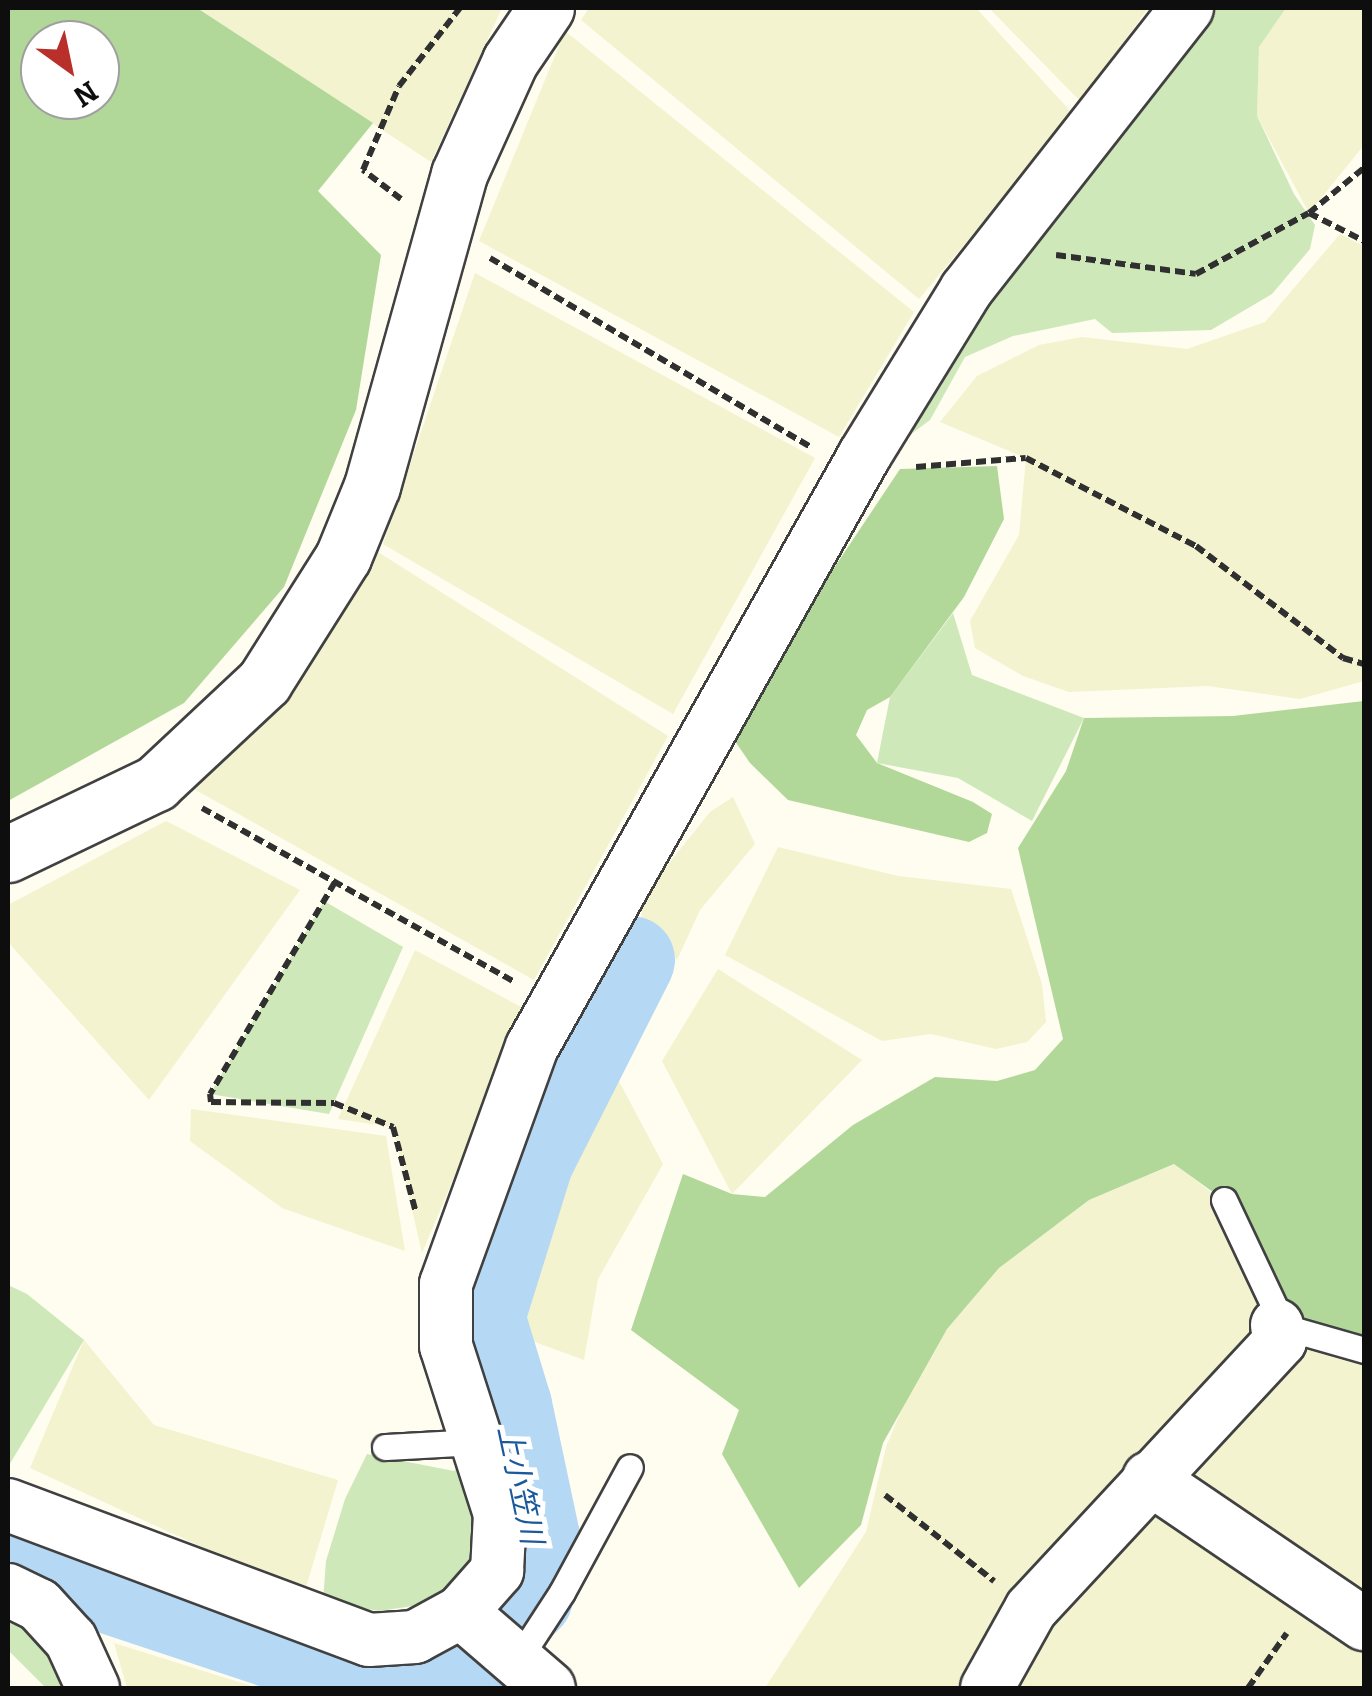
<!DOCTYPE html>
<html>
<head>
<meta charset="utf-8">
<style>
	body { margin:0 }
	#map { position:relative; width:1372px; height:1696px; overflow:hidden; background:#fefdef; font-family:Bitter,"Noto Sans JP",serif }
	div>[style] { position:absolute }
	.farmland>* { inset:0; background:#f3f3d0 }
	.green>* { inset:0; background:#cee8ba }
	.forest>* { inset:0; background:#b1d899 }
	.river>* { height:88px; margin:-44px; padding:0 44px; transform-origin:44px; border-radius:44px; background:#b5d8f4 }
	.path>* { height:6px; margin-top:-3px; transform-origin:0; background:repeating-linear-gradient(90deg,#303030 0 10px,transparent 0 15px) }
	.roads { filter:drop-shadow(2px 0 #414141) drop-shadow(-2px 0 #414141) drop-shadow(0 2px #414141) drop-shadow(0 -2px #414141) }
	.service>* { height:25px; margin:-12.5px; padding:0 12.5px; transform-origin:12.5px; border-radius:12.5px; background:#fff }
	.minor>* { height:52px; margin:-26px; padding:0 26px; transform-origin:26px; border-radius:26px; background:#fff }
	.tertiary>* { height:55px; margin:-27.5px; padding:0 27.5px; transform-origin:27.5px; border-radius:27.5px; background:#fff }
	span { translate:-50% -50%; white-space:nowrap; text-align:center; line-height:1.15; -webkit-text-stroke:10px #fff; paint-order:stroke }
	.water-label { font-size:30px; color:#1b599b; font-style:italic }
	.frame { position:absolute; inset:0; border:10px solid #0e0e0e; pointer-events:none }
	.north { position:absolute; left:20px; top:20px; width:100px; height:100px; box-sizing:border-box; background:#fff; border:2px solid #9f9f9f; border-radius:50%; rotate:147deg; font-size:28px; font-weight:700; line-height:40px; text-align:center; color:#0e0e0e }
	.north::after { content:''; display:block; margin:auto; width:35px; height:45px; background:#b92f2a; clip-path:polygon(50% 0,100% 100%,50% 72%,0 100%) }
</style>
</head>
<body>
<div id="map">
	<div class="farmland">
		<i style="clip-path:polygon(197px 8px,502px 8px,431px 162px)"></i>
		<i style="clip-path:polygon(589px 8px,976px 8px,1073px 114px,919px 299px,581px 20px)"></i>
		<i style="clip-path:polygon(989px 8px,1148px 8px,1081px 102px)"></i>
		<i style="clip-path:polygon(1286px 8px,1364px 8px,1364px 145px,1309px 213px,1257px 116px,1259px 47px)"></i>
		<i style="clip-path:polygon(565px 31px,914px 312px,839px 437px,479px 241px)"></i>
		<i style="clip-path:polygon(1340px 234px,1364px 246px,1364px 681px,1300px 699px,1208px 686px,1069px 692px,1023px 676px,975px 648px,970px 621px,1019px 535px,1026px 458px,940px 422px,977px 376px,1039px 345px,1082px 337px,1187px 349px,1265px 322px)"></i>
		<i style="clip-path:polygon(475px 273px,815px 458px,673px 714px,383px 544px)"></i>
		<i style="clip-path:polygon(378px 552px,668px 736px,534px 980px,185px 784px,307px 669px)"></i>
		<i style="clip-path:polygon(733px 797px,755px 844px,700px 910px,677px 960px,640px 923px,646px 892px,710px 812px)"></i>
		<i style="clip-path:polygon(166px 821px,300px 890px,149px 1100px,8px 942px,8px 905px)"></i>
		<i style="clip-path:polygon(778px 847px,898px 876px,1011px 889px,1042px 984px,1046px 1022px,1027px 1042px,996px 1049px,931px 1034px,882px 1041px,725px 955px)"></i>
		<i style="clip-path:polygon(415px 950px,525px 1009px,422px 1253px,393px 1127px,338px 1119px)"></i>
		<i style="clip-path:polygon(718px 969px,862px 1060px,732px 1194px,662px 1061px)"></i>
		<i style="clip-path:polygon(614px 1072px,663px 1164px,598px 1279px,584px 1360px,513px 1334px,527px 1257px)"></i>
		<i style="clip-path:polygon(191px 1109px,386px 1136px,405px 1251px,282px 1208px,190px 1141px)"></i>
		<i style="clip-path:polygon(1175px 1164px,1239px 1214px,1280px 1341px,1364px 1358px,1364px 1688px,765px 1688px,866px 1532px,886px 1447px,908px 1395px,941px 1336px,999px 1268px,1089px 1200px)"></i>
		<i style="clip-path:polygon(84px 1340px,154px 1425px,338px 1480px,304px 1594px,30px 1468px)"></i>
		<i style="clip-path:polygon(114px 1643px,258px 1688px,127px 1688px)"></i>
	</div>
	<div class="green">
		<i style="clip-path:polygon(1194px 8px,1286px 8px,1259px 47px,1257px 116px,1294px 194px,1315px 225px,1310px 249px,1272px 294px,1211px 330px,1112px 333px,1095px 319px,1013px 336px,965px 357px,930px 420px,903px 440px,921px 377px)"></i>
		<i style="clip-path:polygon(953px 613px,972px 675px,1084px 718px,1032px 821px,958px 778px,877px 763px,890px 697px)"></i>
		<i style="clip-path:polygon(324px 901px,403px 947px,329px 1114px,210px 1094px)"></i>
		<i style="clip-path:polygon(8px 1285px,27px 1294px,84px 1340px,8px 1467px)"></i>
		<i style="clip-path:polygon(367px 1454px,454px 1471px,463px 1462px,491px 1520px,471px 1575px,447px 1601px,379px 1611px,323px 1601px,326px 1561px,345px 1499px)"></i>
		<i style="clip-path:polygon(8px 1608px,37px 1627px,74px 1688px,46px 1688px,8px 1650px)"></i>
	</div>
	<div class="forest">
		<i style="clip-path:polygon(evenodd,8px 8px,197px 8px,373px 123px,318px 191px,381px 255px,356px 410px,284px 587px,184px 703px,8px 801px,8px 8px,40px 40px,100px 40px,100px 100px,40px 100px,40px 40px)"></i>
		<i style="clip-path:polygon(997px 466px,1004px 519px,964px 597px,890px 697px,867px 710px,856px 735px,877px 763px,973px 802px,992px 814px,987px 833px,969px 842px,788px 800px,750px 763px,730px 734px,800px 619px,900px 469px)"></i>
		<i style="clip-path:polygon(1364px 701px,1364px 1354px,1277px 1325px,1242px 1213px,1174px 1164px,1089px 1200px,999px 1268px,947px 1329px,883px 1443px,861px 1525px,799px 1588px,722px 1454px,739px 1410px,631px 1330px,683px 1174px,732px 1194px,765px 1197px,853px 1125px,935px 1077px,997px 1081px,1035px 1070px,1063px 1039px,1018px 848px,1066px 771px,1084px 718px,1233px 716px)"></i>
	</div>
	<div class="river">
		<i style="left:8px;top:1556px;width:357px;rotate:18.4deg"></i>
		<i style="left:347px;top:1669px;width:70px;rotate:4.9deg"></i>
		<i style="left:417px;top:1675px;width:63px;rotate:-22.5deg"></i>
		<i style="left:475px;top:1651px;width:76px;rotate:-45deg"></i>
		<i style="left:529px;top:1597px;width:56px;rotate:-81.7deg"></i>
		<i style="left:537px;top:1542px;width:139px;rotate:-102deg"></i>
		<i style="left:508px;top:1406px;width:93px;rotate:-106.9deg"></i>
		<i style="left:481px;top:1317px;width:164px;rotate:-72.7deg"></i>
		<i style="left:530px;top:1160px;width:224px;rotate:-63.2deg"></i>
	</div>
	<div class="path">
		<i style="left:401px;top:199px;width:48px;rotate:-142.7deg"></i>
		<i style="left:363px;top:170px;width:91px;rotate:-66.8deg"></i>
		<i style="left:399px;top:86px;width:99px;rotate:-52deg"></i>
		<i style="left:1309px;top:213px;width:62px;rotate:27deg"></i>
		<i style="left:1056px;top:255px;width:141px;rotate:7.7deg"></i>
		<i style="left:1196px;top:274px;width:128px;rotate:-28.4deg"></i>
		<i style="left:1309px;top:213px;width:71px;rotate:-39.3deg"></i>
		<i style="left:490px;top:258px;width:373px;rotate:30.5deg"></i>
		<i style="left:916px;top:467px;width:110px;rotate:-4.7deg"></i>
		<i style="left:1026px;top:458px;width:191px;rotate:27.4deg"></i>
		<i style="left:1196px;top:546px;width:185px;rotate:37.3deg"></i>
		<i style="left:1343px;top:658px;width:22px;rotate:16deg"></i>
		<i style="left:202px;top:808px;width:358px;rotate:29.1deg"></i>
		<i style="left:335px;top:882px;width:246px;rotate:120.5deg"></i>
		<i style="left:210px;top:1094px;width:8px;rotate:83deg"></i>
		<i style="left:211px;top:1102px;width:123px;rotate:0.5deg"></i>
		<i style="left:334px;top:1103px;width:64px;rotate:22.1deg"></i>
		<i style="left:393px;top:1127px;width:89px;rotate:75deg"></i>
		<i style="left:885px;top:1495px;width:139px;rotate:38.3deg"></i>
		<i style="left:1248px;top:1688px;width:67px;rotate:-54.7deg"></i>
	</div>
	<div class="roads">
		<div class="service">
			<i style="left:1224px;top:1200px;width:140px;rotate:64.7deg"></i>
			<i style="left:1277px;top:1325px;width:91px;rotate:16deg"></i>
			<i style="left:385px;top:1447px;width:92px;rotate:-3.1deg"></i>
			<i style="left:517px;top:1661px;width:82px;rotate:-56.9deg"></i>
			<i style="left:562px;top:1592px;width:142px;rotate:-61.5deg"></i>
		</div>
		<div class="minor">
			<i style="left:1149px;top:1478px;width:260px;rotate:34.2deg"></i>
			<i style="left:8px;top:1505px;width:385px;rotate:20.5deg"></i>
			<i style="left:369px;top:1640px;width:46px;rotate:-3.7deg"></i>
			<i style="left:415px;top:1637px;width:52px;rotate:-28.5deg"></i>
			<i style="left:461px;top:1612px;width:55px;rotate:-48.7deg"></i>
			<i style="left:497px;top:1571px;width:57px;rotate:-87deg"></i>
			<i style="left:500px;top:1514px;width:176px;rotate:-107.8deg"></i>
			<i style="left:446px;top:1346px;width:62px;rotate:-90deg"></i>
			<i style="left:446px;top:1284px;width:252px;rotate:-70.1deg"></i>
			<i style="left:532px;top:1047px;width:678px;rotate:-60.67deg"></i>
			<i style="left:864px;top:456px;width:195px;rotate:-58.4deg"></i>
			<i style="left:966px;top:290px;width:358px;rotate:-51.9deg"></i>
			<i style="left:8px;top:1590px;width:34px;rotate:26deg"></i>
			<i style="left:39px;top:1605px;width:47px;rotate:47.6deg"></i>
			<i style="left:71px;top:1640px;width:53px;rotate:65.4deg"></i>
			<i style="left:461px;top:1612px;width:116px;rotate:40.8deg"></i>
			<i style="left:987px;top:1688px;width:90px;rotate:-60.9deg"></i>
			<i style="left:1031px;top:1609px;width:366px;rotate:-47.1deg"></i>
			<i style="left:1280px;top:1341px;width:16px;rotate:-101deg"></i>
		</div>
		<div class="tertiary">
			<i style="left:8px;top:854px;width:164px;rotate:-25.6deg"></i>
			<i style="left:156px;top:783px;width:148px;rotate:-43.1deg"></i>
			<i style="left:264px;top:682px;width:148px;rotate:-57.7deg"></i>
			<i style="left:343px;top:557px;width:77px;rotate:-67.8deg"></i>
			<i style="left:372px;top:486px;width:324px;rotate:-74.4deg"></i>
			<i style="left:459px;top:174px;width:124px;rotate:-65.7deg"></i>
			<i style="left:510px;top:61px;width:64px;rotate:-55.8deg"></i>
		</div>
	</div>
	<div class="water-label">
		<span style="left:520px;top:1485px;rotate:78deg">上小笠川</span>
	</div>
	<div class="frame"></div>
	<div class="north">N</div>
</div>
</body>
</html>
